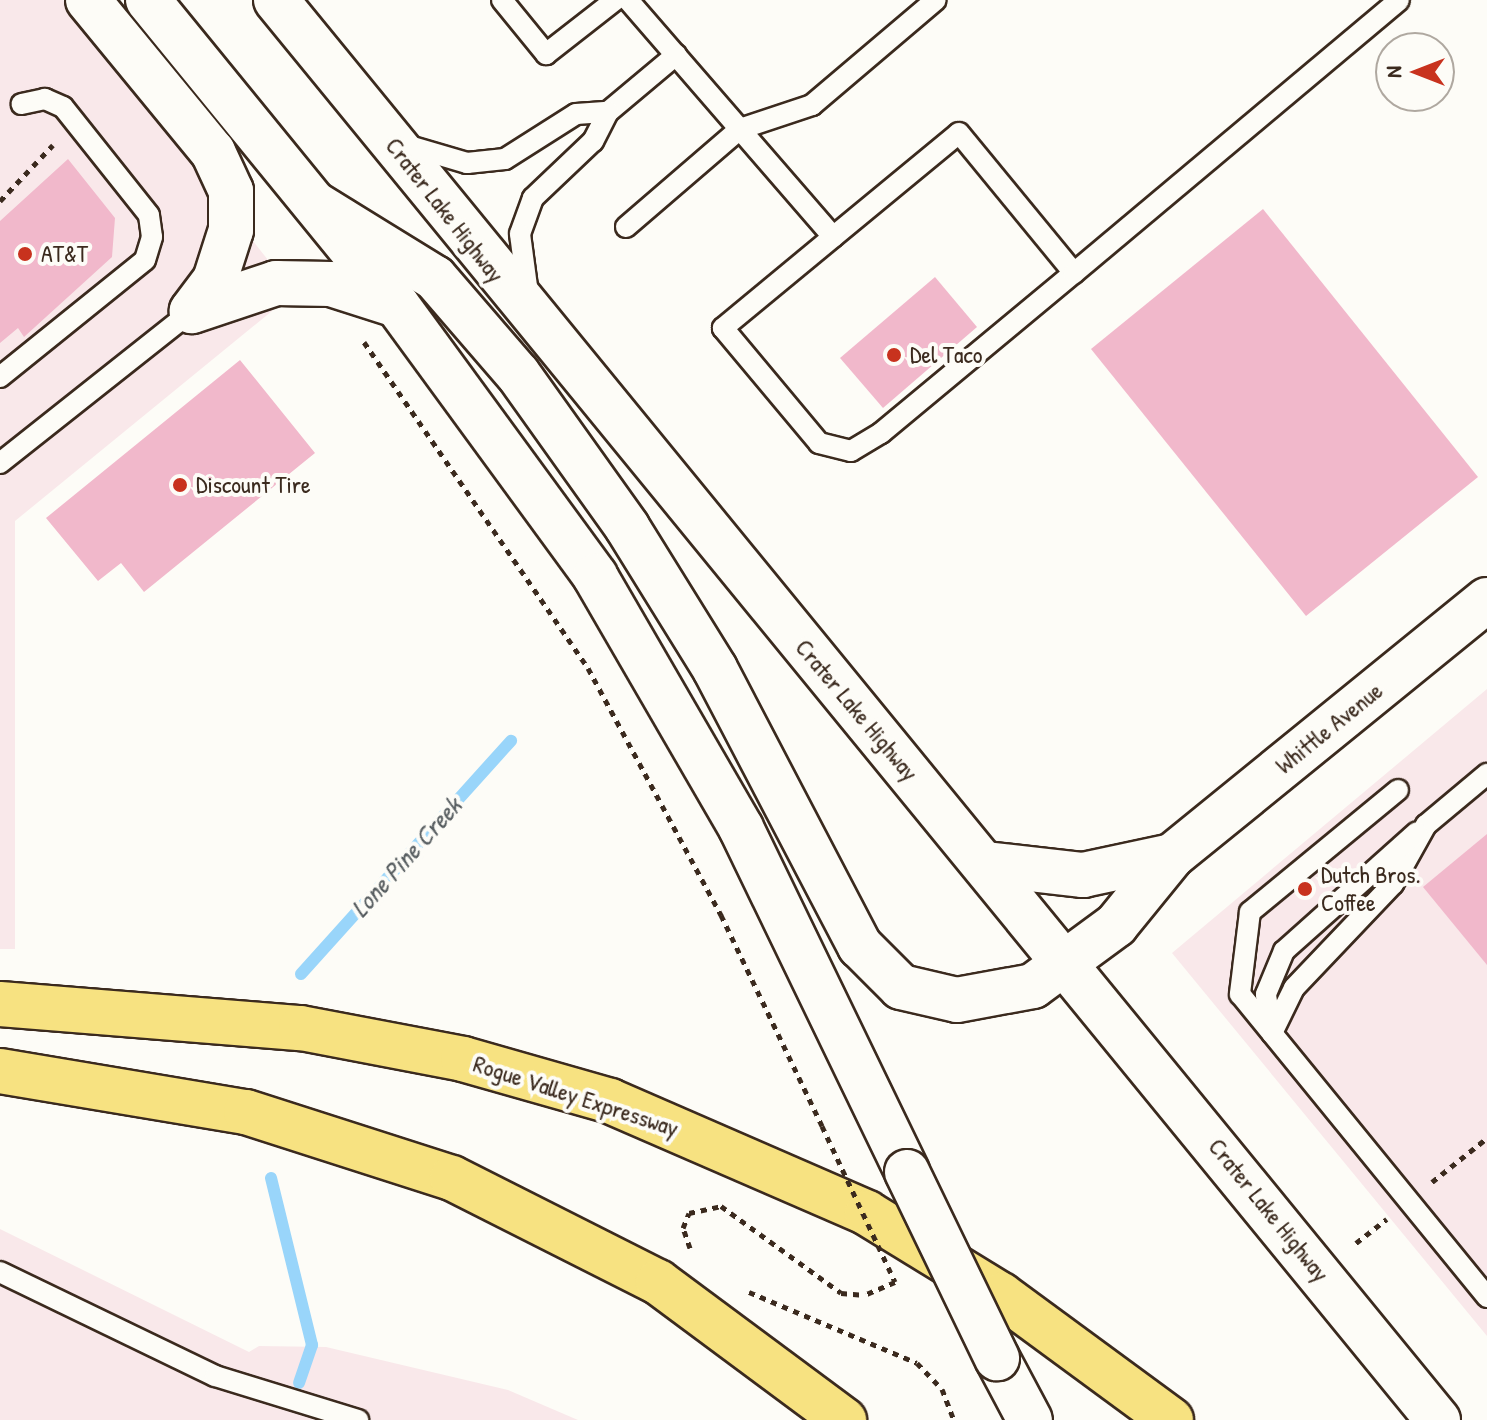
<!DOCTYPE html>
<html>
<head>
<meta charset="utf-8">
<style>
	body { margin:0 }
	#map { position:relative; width:1487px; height:1420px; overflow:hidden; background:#fdfcf7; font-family:"Patrick Hand",sans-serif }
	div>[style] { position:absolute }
	.built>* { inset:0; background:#f9e8ea }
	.stream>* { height:12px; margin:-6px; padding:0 6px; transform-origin:6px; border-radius:6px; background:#99d5fa }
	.building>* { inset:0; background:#f1b8cb }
	.path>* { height:5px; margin-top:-2.5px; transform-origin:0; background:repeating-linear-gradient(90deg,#3b2a1e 0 6px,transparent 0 12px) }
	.roads { filter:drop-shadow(2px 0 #3b2a1e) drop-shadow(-2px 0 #3b2a1e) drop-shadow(0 2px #3b2a1e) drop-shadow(0 -2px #3b2a1e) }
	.lane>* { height:20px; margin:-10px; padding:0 10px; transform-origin:10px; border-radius:10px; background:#fdfcf7 }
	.secondary>* { height:44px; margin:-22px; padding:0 22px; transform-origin:22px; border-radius:22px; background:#fdfcf7 }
	.highway>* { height:44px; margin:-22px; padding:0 22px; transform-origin:22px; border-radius:22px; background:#f7e281 }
	.path-bridge>* { height:5px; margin-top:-2.5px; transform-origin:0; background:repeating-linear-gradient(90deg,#3b2a1e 0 6px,transparent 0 12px) }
	.bridges { filter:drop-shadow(2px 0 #3b2a1e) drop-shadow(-2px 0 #3b2a1e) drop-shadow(0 2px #3b2a1e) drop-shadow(0 -2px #3b2a1e) }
	.secondary-bridge>* { height:44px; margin:-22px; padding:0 22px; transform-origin:22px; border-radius:22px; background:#fdfcf7 }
	.dots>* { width:22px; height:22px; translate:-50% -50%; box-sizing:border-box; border:4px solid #fdfcf7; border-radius:50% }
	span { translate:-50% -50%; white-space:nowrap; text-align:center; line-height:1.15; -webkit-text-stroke:8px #fdfcf7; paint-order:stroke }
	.street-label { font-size:24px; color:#3b2a1e }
	.poi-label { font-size:24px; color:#3b2a1e }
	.left { translate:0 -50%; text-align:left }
	.water-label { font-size:26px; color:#575d60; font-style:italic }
	.north { position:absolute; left:1375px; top:32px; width:80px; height:80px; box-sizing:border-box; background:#fdfcf7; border:2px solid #afa8a0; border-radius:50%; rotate:270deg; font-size:22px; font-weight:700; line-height:32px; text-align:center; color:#3b2a1e }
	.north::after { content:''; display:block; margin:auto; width:28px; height:36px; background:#c8321e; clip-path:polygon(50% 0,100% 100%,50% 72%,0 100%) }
</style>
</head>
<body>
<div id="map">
	<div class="built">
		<i style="clip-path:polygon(0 0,63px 0,294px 293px,15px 521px,15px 949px,0 949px)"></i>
		<i style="clip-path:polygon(1487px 689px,1487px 1336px,1172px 953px)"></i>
		<i style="clip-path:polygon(0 1229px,249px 1352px,259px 1346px,326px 1347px,508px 1390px,578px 1420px,0 1420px)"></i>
	</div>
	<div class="stream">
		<i style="left:301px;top:974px;width:314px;rotate:-48deg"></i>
		<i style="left:271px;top:1178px;width:172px;rotate:76.2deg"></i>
		<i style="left:312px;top:1345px;width:40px;rotate:108.9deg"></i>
	</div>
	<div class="building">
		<i style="clip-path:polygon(68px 159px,115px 218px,112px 257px,24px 337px,18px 328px,0 343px,0 221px)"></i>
		<i style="clip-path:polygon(1263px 209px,1478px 477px,1306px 616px,1091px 349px)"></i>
		<i style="clip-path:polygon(935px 277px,977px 327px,883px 408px,840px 358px)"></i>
		<i style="clip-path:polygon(240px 360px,315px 453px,144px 592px,121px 563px,98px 581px,46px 518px)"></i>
		<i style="clip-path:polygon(1487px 834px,1487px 965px,1423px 887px)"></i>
	</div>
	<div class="path">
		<i style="left:0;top:201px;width:77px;rotate:-46.6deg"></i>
		<i style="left:364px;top:342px;width:396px;rotate:55.5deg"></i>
		<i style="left:588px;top:668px;width:281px;rotate:61.7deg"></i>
		<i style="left:721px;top:915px;width:234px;rotate:64.4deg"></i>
		<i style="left:1432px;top:1182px;width:70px;rotate:-38.7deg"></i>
		<i style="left:1356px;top:1243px;width:39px;rotate:-38deg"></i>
		<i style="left:690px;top:1248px;width:21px;rotate:-109deg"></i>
		<i style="left:683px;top:1228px;width:16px;rotate:-68deg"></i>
		<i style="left:689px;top:1213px;width:33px;rotate:-12deg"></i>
		<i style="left:721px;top:1206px;width:148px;rotate:35.9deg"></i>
		<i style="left:841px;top:1293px;width:24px;rotate:5deg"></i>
		<i style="left:749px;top:1292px;width:182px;rotate:22.9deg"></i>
		<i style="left:917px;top:1363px;width:36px;rotate:46deg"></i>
		<i style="left:942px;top:1389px;width:33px;rotate:69deg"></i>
	</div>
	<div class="roads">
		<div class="lane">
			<i style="left:502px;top:0;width:70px;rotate:50.8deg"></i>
			<i style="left:546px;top:54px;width:88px;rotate:-38deg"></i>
			<i style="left:628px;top:0;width:313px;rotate:49.1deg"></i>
			<i style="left:833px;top:237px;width:143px;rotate:140.4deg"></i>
			<i style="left:723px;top:328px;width:150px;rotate:50.1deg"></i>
			<i style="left:819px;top:443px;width:33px;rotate:14deg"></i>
			<i style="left:851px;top:451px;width:35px;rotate:-31deg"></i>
			<i style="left:881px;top:433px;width:251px;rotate:-39.7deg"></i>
			<i style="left:608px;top:112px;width:89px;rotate:-40deg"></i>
			<i style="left:406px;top:145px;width:64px;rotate:16.4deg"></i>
			<i style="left:467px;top:163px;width:38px;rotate:-6deg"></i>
			<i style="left:505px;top:159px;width:84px;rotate:-32.4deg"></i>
			<i style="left:576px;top:114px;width:32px;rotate:-4deg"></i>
			<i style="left:608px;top:112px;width:33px;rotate:117deg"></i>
			<i style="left:593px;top:141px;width:83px;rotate:136.5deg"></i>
			<i style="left:533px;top:198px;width:38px;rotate:110deg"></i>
			<i style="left:520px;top:234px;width:61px;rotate:82.4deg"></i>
			<i style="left:626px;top:227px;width:150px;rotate:-40.7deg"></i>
			<i style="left:740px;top:129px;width:76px;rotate:-18.4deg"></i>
			<i style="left:812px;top:105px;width:162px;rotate:-40.3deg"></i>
			<i style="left:833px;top:237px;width:163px;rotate:-39.5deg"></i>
			<i style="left:959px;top:133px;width:181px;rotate:50.6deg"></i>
			<i style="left:1074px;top:273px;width:424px;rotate:-40deg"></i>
			<i style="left:0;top:377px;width:186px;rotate:-38.9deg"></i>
			<i style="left:145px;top:260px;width:24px;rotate:-73deg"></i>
			<i style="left:152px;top:237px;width:22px;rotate:-98deg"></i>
			<i style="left:149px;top:215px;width:138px;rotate:-128.5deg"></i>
			<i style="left:63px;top:107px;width:20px;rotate:-156deg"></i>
			<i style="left:45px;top:99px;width:24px;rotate:168deg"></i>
			<i style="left:0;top:463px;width:245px;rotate:-38.4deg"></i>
			<i style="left:1398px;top:790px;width:192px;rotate:140.5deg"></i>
			<i style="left:1250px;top:912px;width:83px;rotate:97deg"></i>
			<i style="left:1240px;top:994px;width:391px;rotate:50.8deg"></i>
			<i style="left:1272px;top:1033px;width:50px;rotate:-63.9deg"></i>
			<i style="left:1294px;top:988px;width:144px;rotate:-46.4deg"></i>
			<i style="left:1393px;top:884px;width:68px;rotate:-60.8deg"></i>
			<i style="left:1426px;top:825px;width:80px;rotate:-39.9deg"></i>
			<i style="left:1272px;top:1033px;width:39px;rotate:-99deg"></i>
			<i style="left:1266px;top:994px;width:47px;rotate:-67.3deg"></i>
			<i style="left:1284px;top:951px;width:178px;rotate:-41.8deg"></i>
			<i style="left:0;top:1272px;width:239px;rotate:25.8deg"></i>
			<i style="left:215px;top:1376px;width:150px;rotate:17.1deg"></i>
		</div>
		<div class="secondary">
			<i style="left:88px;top:0;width:197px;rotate:50.6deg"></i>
			<i style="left:213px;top:152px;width:43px;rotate:65.2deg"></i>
			<i style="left:231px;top:191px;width:39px;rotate:90deg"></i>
			<i style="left:231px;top:230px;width:52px;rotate:107.7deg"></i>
			<i style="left:215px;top:280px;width:39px;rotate:127deg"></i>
			<i style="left:148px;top:0;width:394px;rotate:50.8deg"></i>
			<i style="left:397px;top:305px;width:336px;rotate:53.8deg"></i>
			<i style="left:595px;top:576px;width:291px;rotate:59.9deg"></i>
			<i style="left:741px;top:828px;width:382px;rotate:64.2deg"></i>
			<i style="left:276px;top:0;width:1835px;rotate:50.71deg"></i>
			<i style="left:315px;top:204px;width:141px;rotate:31.7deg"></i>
			<i style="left:435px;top:278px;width:127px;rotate:49.2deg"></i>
			<i style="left:518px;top:374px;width:188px;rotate:54.5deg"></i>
			<i style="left:627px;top:527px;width:167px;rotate:58.2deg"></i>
			<i style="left:715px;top:669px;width:313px;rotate:62.4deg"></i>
			<i style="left:860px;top:946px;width:58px;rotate:45deg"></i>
			<i style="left:901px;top:987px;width:57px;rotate:13.1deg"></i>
			<i style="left:957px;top:1000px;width:77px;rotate:-10.4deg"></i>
			<i style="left:1033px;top:986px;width:103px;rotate:-36.3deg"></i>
			<i style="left:1116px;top:925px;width:89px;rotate:-50.9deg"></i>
			<i style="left:1172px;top:856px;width:406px;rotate:-39.1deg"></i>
			<i style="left:192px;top:311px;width:89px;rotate:-18.4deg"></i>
			<i style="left:276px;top:283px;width:55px;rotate:1deg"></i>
			<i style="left:331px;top:284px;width:69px;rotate:17.7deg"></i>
			<i style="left:986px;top:864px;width:98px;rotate:6.5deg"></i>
			<i style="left:1083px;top:875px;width:91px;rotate:-12.1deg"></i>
			<i style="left:997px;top:1358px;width:70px;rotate:62deg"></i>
		</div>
		<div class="highway">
			<i style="left:0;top:1004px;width:302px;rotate:4.6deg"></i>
			<i style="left:301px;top:1028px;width:165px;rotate:10.8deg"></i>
			<i style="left:463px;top:1059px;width:153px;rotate:15.9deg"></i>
			<i style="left:610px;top:1101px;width:280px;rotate:23.5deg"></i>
			<i style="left:867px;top:1213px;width:157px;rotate:31.5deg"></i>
			<i style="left:1001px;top:1295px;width:211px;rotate:36.3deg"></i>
			<i style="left:0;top:1071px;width:249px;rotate:9.5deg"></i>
			<i style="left:246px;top:1112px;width:216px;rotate:17.8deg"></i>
			<i style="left:452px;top:1178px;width:231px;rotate:26.8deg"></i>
			<i style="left:658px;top:1282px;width:232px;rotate:36.6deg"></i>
		</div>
	</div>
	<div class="path-bridge">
		<i style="left:822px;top:1126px;width:172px;rotate:64.9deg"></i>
		<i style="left:895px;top:1282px;width:33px;rotate:157deg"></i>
	</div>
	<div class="bridges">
		<div class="secondary-bridge">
			<i style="left:907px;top:1172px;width:207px;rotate:64.2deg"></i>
		</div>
	</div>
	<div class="dots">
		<i style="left:25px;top:254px;background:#c8321e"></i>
		<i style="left:894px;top:355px;background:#c8321e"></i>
		<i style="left:180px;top:485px;background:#c8321e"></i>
		<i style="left:1305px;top:889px;background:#c8321e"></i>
	</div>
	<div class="street-label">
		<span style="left:445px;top:210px;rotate:52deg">Crater Lake Highway</span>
		<span style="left:857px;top:710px;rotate:50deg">Crater Lake Highway</span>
		<span style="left:1329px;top:728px;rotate:-39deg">Whittle Avenue</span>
		<span style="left:576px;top:1096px;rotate:18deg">Rogue Valley Expressway</span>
		<span style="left:1269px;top:1210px;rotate:51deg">Crater Lake Highway</span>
	</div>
	<div class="poi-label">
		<span class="left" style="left:41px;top:254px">AT&amp;T</span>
		<span class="left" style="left:910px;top:355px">Del Taco</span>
		<span class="left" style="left:196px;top:485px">Discount Tire</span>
		<span class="left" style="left:1321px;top:889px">Dutch Bros.<br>Coffee</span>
	</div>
	<div class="water-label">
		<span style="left:406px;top:857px;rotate:-48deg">Lone Pine Creek</span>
	</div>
	<div class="north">N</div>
</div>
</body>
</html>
